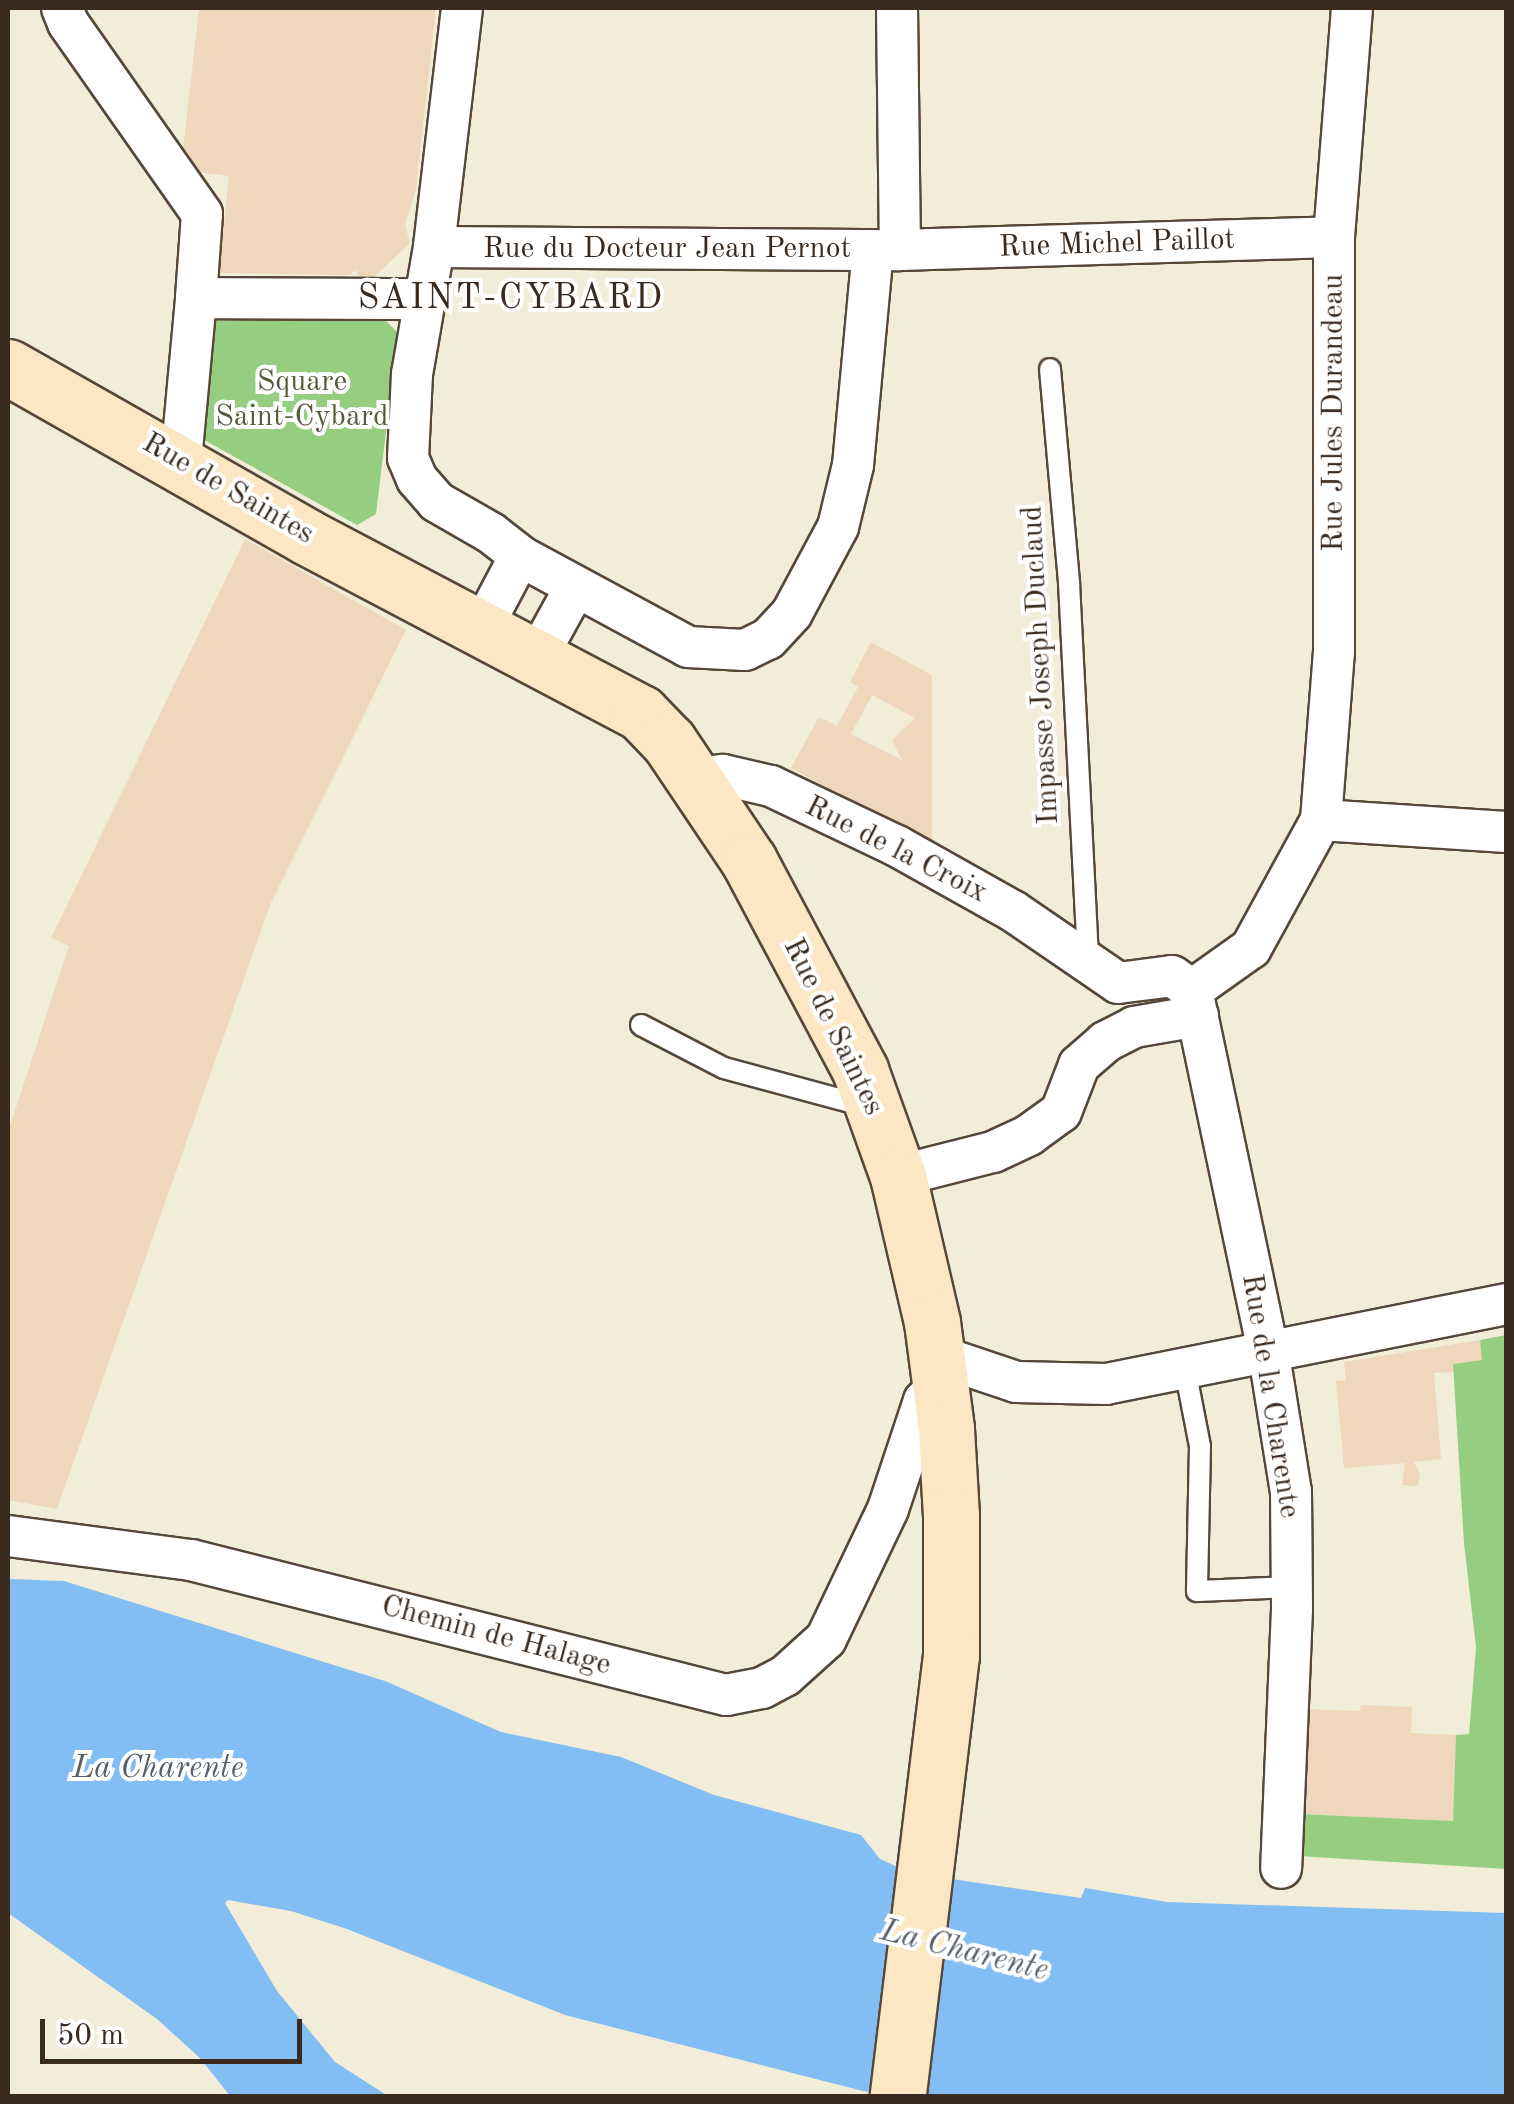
<!DOCTYPE html>
<html>
<head>
<meta charset="utf-8">
<style>
	body { margin:0 }
	#map { position:relative; width:1514px; height:2104px; overflow:hidden; background:#f1edd9; font-family:"Old Standard TT",serif }
	div>[style] { position:absolute }
	.built>* { inset:0; background:#eed7bb }
	.green>* { inset:0; background:#95ce81 }
	.water>* { inset:0; background:#82bdf4 }
	.roads { filter:drop-shadow(2px 0 #56473a) drop-shadow(-2px 0 #56473a) drop-shadow(0 2px #56473a) drop-shadow(0 -2px #56473a) }
	.service>* { height:20px; margin:-10px; padding:0 10px; transform-origin:10px; border-radius:10px; background:#fff }
	.minor>* { height:40px; margin:-20px; padding:0 20px; transform-origin:20px; border-radius:20px; background:#fff }
	.secondary>* { height:55px; margin:-27.5px; padding:0 27.5px; transform-origin:27.5px; border-radius:27.5px; background:#fbe7c3 }
	span { translate:-50% -50%; white-space:nowrap; text-align:center; line-height:1.15; -webkit-text-stroke:8px #fff; paint-order:stroke }
	.street-label { font-size:30px; color:#3b2a1e }
	.park-label { font-size:30px; color:#565b3c }
	.water-label { font-size:32px; color:#545d69; font-style:italic }
	.quarter-label { font-size:35px; color:#3b2a1e; letter-spacing:2.5px }
	.frame { position:absolute; inset:0; border:10px solid #3b2a1e; pointer-events:none }
	.scale { position:absolute; left:40px; top:2019px; width:262px; height:45px; box-sizing:border-box; border:5px solid #3b2a1e; border-top:0; padding-left:12px; font-size:30px; line-height:35px; white-space:nowrap; color:#3b2a1e; -webkit-text-stroke:8px #fff; paint-order:stroke }
</style>
</head>
<body>
<div id="map">
	<div class="built">
		<i style="clip-path:polygon(199px 8px,436px 8px,416px 189px,405px 225px,410px 243px,372px 279px,361px 278px,355px 270px,350px 275px,219px 273px,229px 176px,188px 171px,182px 159px)"></i>
		<i style="clip-path:polygon(245px 539px,406px 630px,270px 905px,57px 1509px,8px 1500px,8px 1132px,69px 946px,51px 938px)"></i>
		<i style="clip-path:polygon(evenodd,871px 642px,932px 675px,932px 844px,791px 768px,819px 717px,837px 726px,858px 687px,850px 682px,871px 642px,872px 695px,915px 718px,892px 740px,902px 760px,851px 734px,872px 695px)"></i>
		<i style="clip-path:polygon(1480px 1340px,1483px 1360px,1453px 1364px,1454px 1372px,1434px 1373px,1441px 1459px,1414px 1462px,1420px 1474px,1418px 1486px,1402px 1485px,1405px 1463px,1344px 1468px,1336px 1381px,1346px 1380px,1344px 1362px)"></i>
		<i style="clip-path:polygon(1361px 1705px,1412px 1707px,1411px 1733px,1456px 1735px,1453px 1821px,1299px 1814px,1304px 1709px,1360px 1711px)"></i>
	</div>
	<div class="green">
		<i style="clip-path:polygon(213px 317px,382px 317px,398px 333px,376px 514px,357px 525px,197px 436px)"></i>
		<i style="clip-path:polygon(1506px 1335px,1506px 1869px,1298px 1856px,1299px 1814px,1453px 1821px,1456px 1735px,1469px 1734px,1476px 1647px,1464px 1543px,1453px 1364px,1482px 1360px,1480px 1340px)"></i>
	</div>
	<div class="water">
		<i style="clip-path:polygon(8px 1579px,64px 1581px,385px 1681px,501px 1732px,621px 1757px,714px 1795px,861px 1835px,880px 1859px,911px 1873px,1081px 1898px,1085px 1888px,1167px 1902px,1506px 1913px,1506px 2096px,900px 2096px,863px 2091px,565px 2015px,347px 1929px,291px 1911px,228px 1900px,225px 1903px,277px 1991px,335px 2062px,388px 2096px,230px 2096px,200px 2058px,157px 2019px,8px 1913px)"></i>
	</div>
	<div class="roads">
		<div class="service">
			<i style="left:1050px;top:369px;width:215px;rotate:84.9deg"></i>
			<i style="left:1069px;top:583px;width:376px;rotate:87.1deg"></i>
			<i style="left:641px;top:1025px;width:93px;rotate:27.4deg"></i>
			<i style="left:724px;top:1068px;width:150px;rotate:15.1deg"></i>
			<i style="left:1185px;top:1369px;width:78px;rotate:79deg"></i>
			<i style="left:1200px;top:1446px;width:145px;rotate:91.2deg"></i>
			<i style="left:1197px;top:1591px;width:95px;rotate:-2.4deg"></i>
		</div>
		<div class="minor">
			<i style="left:62px;top:8px;width:16px;rotate:68deg"></i>
			<i style="left:68px;top:23px;width:233px;rotate:54.9deg"></i>
			<i style="left:202px;top:214px;width:84px;rotate:94.1deg"></i>
			<i style="left:462px;top:8px;width:241px;rotate:96.7deg"></i>
			<i style="left:434px;top:247px;width:129px;rotate:99.8deg"></i>
			<i style="left:412px;top:374px;width:84px;rotate:92.7deg"></i>
			<i style="left:408px;top:458px;width:23px;rotate:67deg"></i>
			<i style="left:417px;top:479px;width:30px;rotate:49deg"></i>
			<i style="left:437px;top:502px;width:62px;rotate:29.9deg"></i>
			<i style="left:491px;top:533px;width:37px;rotate:38deg"></i>
			<i style="left:520px;top:556px;width:191px;rotate:28.4deg"></i>
			<i style="left:688px;top:647px;width:57px;rotate:3deg"></i>
			<i style="left:745px;top:650px;width:25px;rotate:-26deg"></i>
			<i style="left:768px;top:639px;width:35px;rotate:-47deg"></i>
			<i style="left:792px;top:613px;width:98px;rotate:-61.9deg"></i>
			<i style="left:838px;top:527px;width:64px;rotate:-76.4deg"></i>
			<i style="left:853px;top:465px;width:215px;rotate:-84.7deg"></i>
			<i style="left:897px;top:8px;width:242px;rotate:89.3deg"></i>
			<i style="left:434px;top:247px;width:466px;rotate:0.4deg"></i>
			<i style="left:900px;top:250px;width:434px;rotate:-1.7deg"></i>
			<i style="left:181px;top:461px;width:164px;rotate:-84.7deg"></i>
			<i style="left:196px;top:298px;width:229px;rotate:0.3deg"></i>
			<i style="left:483px;top:626px;width:79px;rotate:-62.1deg"></i>
			<i style="left:537px;top:657px;width:79px;rotate:-61.2deg"></i>
			<i style="left:693px;top:779px;width:30px;rotate:-8deg"></i>
			<i style="left:723px;top:775px;width:49px;rotate:12.9deg"></i>
			<i style="left:771px;top:786px;width:140px;rotate:25.5deg"></i>
			<i style="left:897px;top:846px;width:133px;rotate:29.3deg"></i>
			<i style="left:1013px;top:911px;width:127px;rotate:34.4deg"></i>
			<i style="left:1118px;top:983px;width:54px;rotate:-7.4deg"></i>
			<i style="left:1172px;top:976px;width:24px;rotate:35deg"></i>
			<i style="left:1321px;top:820px;width:185px;rotate:3.7deg"></i>
			<i style="left:1192px;top:990px;width:72px;rotate:-35.4deg"></i>
			<i style="left:1251px;top:948px;width:146px;rotate:-61.3deg"></i>
			<i style="left:1321px;top:820px;width:169px;rotate:-85.6deg"></i>
			<i style="left:1334px;top:652px;width:415px;rotate:-90deg"></i>
			<i style="left:1334px;top:237px;width:230px;rotate:-85.5deg"></i>
			<i style="left:1192px;top:990px;width:373px;rotate:78.1deg"></i>
			<i style="left:1269px;top:1355px;width:139px;rotate:80.9deg"></i>
			<i style="left:1291px;top:1492px;width:117px;rotate:89.5deg"></i>
			<i style="left:1292px;top:1609px;width:259px;rotate:92.4deg"></i>
			<i style="left:898px;top:1176px;width:98px;rotate:-14.2deg"></i>
			<i style="left:993px;top:1152px;width:40px;rotate:-25deg"></i>
			<i style="left:1029px;top:1135px;width:39px;rotate:-36deg"></i>
			<i style="left:1061px;top:1112px;width:50px;rotate:-69deg"></i>
			<i style="left:1079px;top:1065px;width:35px;rotate:-41deg"></i>
			<i style="left:1105px;top:1042px;width:33px;rotate:-27deg"></i>
			<i style="left:1134px;top:1027px;width:65px;rotate:-9.8deg"></i>
			<i style="left:936px;top:1355px;width:84px;rotate:18.6deg"></i>
			<i style="left:1016px;top:1382px;width:90px;rotate:1.3deg"></i>
			<i style="left:1106px;top:1384px;width:408px;rotate:-11.3deg"></i>
			<i style="left:8px;top:1536px;width:185px;rotate:7.5deg"></i>
			<i style="left:191px;top:1560px;width:552px;rotate:14.16deg"></i>
			<i style="left:726px;top:1695px;width:37px;rotate:-11deg"></i>
			<i style="left:762px;top:1688px;width:26px;rotate:-28deg"></i>
			<i style="left:785px;top:1676px;width:55px;rotate:-42.1deg"></i>
			<i style="left:826px;top:1639px;width:144px;rotate:-64.5deg"></i>
			<i style="left:888px;top:1509px;width:114px;rotate:-71.6deg"></i>
			<i style="left:924px;top:1401px;width:23px;rotate:-45deg"></i>
		</div>
		<div class="secondary">
			<i style="left:8px;top:367px;width:344px;rotate:29.6deg"></i>
			<i style="left:307px;top:537px;width:378px;rotate:27.8deg"></i>
			<i style="left:641px;top:713px;width:40px;rotate:46deg"></i>
			<i style="left:669px;top:742px;width:143px;rotate:56.1deg"></i>
			<i style="left:749px;top:861px;width:237px;rotate:62deg"></i>
			<i style="left:860px;top:1070px;width:113px;rotate:70.3deg"></i>
			<i style="left:898px;top:1176px;width:150px;rotate:76.9deg"></i>
			<i style="left:932px;top:1322px;width:108px;rotate:82.5deg"></i>
			<i style="left:946px;top:1429px;width:86px;rotate:86.7deg"></i>
			<i style="left:951px;top:1515px;width:140px;rotate:90deg"></i>
			<i style="left:951px;top:1655px;width:444px;rotate:96.9deg"></i>
		</div>
	</div>
	<div class="street-label">
		<span style="left:1117px;top:244px;rotate:-2deg">Rue Michel Paillot</span>
		<span style="left:667px;top:249px">Rue du Docteur Jean Pernot</span>
		<span style="left:1334px;top:413px;rotate:-90deg">Rue Jules Durandeau</span>
		<span style="left:228px;top:489px;rotate:30deg">Rue de Saintes</span>
		<span style="left:1041px;top:665px;rotate:-93deg">Impasse Joseph Duclaud</span>
		<span style="left:896px;top:850px;rotate:27deg">Rue de la Croix</span>
		<span style="left:833px;top:1027px;rotate:64deg">Rue de Saintes</span>
		<span style="left:1270px;top:1396px;rotate:81deg">Rue de la Charente</span>
		<span style="left:496px;top:1636px;rotate:15deg">Chemin de Halage</span>
	</div>
	<div class="park-label">
		<span style="left:302px;top:399px">Square<br>Saint-Cybard</span>
	</div>
	<div class="water-label">
		<span style="left:158px;top:1769px">La Charente</span>
		<span style="left:964px;top:1952px;rotate:14deg">La Charente</span>
	</div>
	<div class="quarter-label">
		<span style="left:511px;top:299px">SAINT-CYBARD</span>
	</div>
	<div class="frame"></div>
	<div class="scale">50 m</div>
</div>
</body>
</html>
